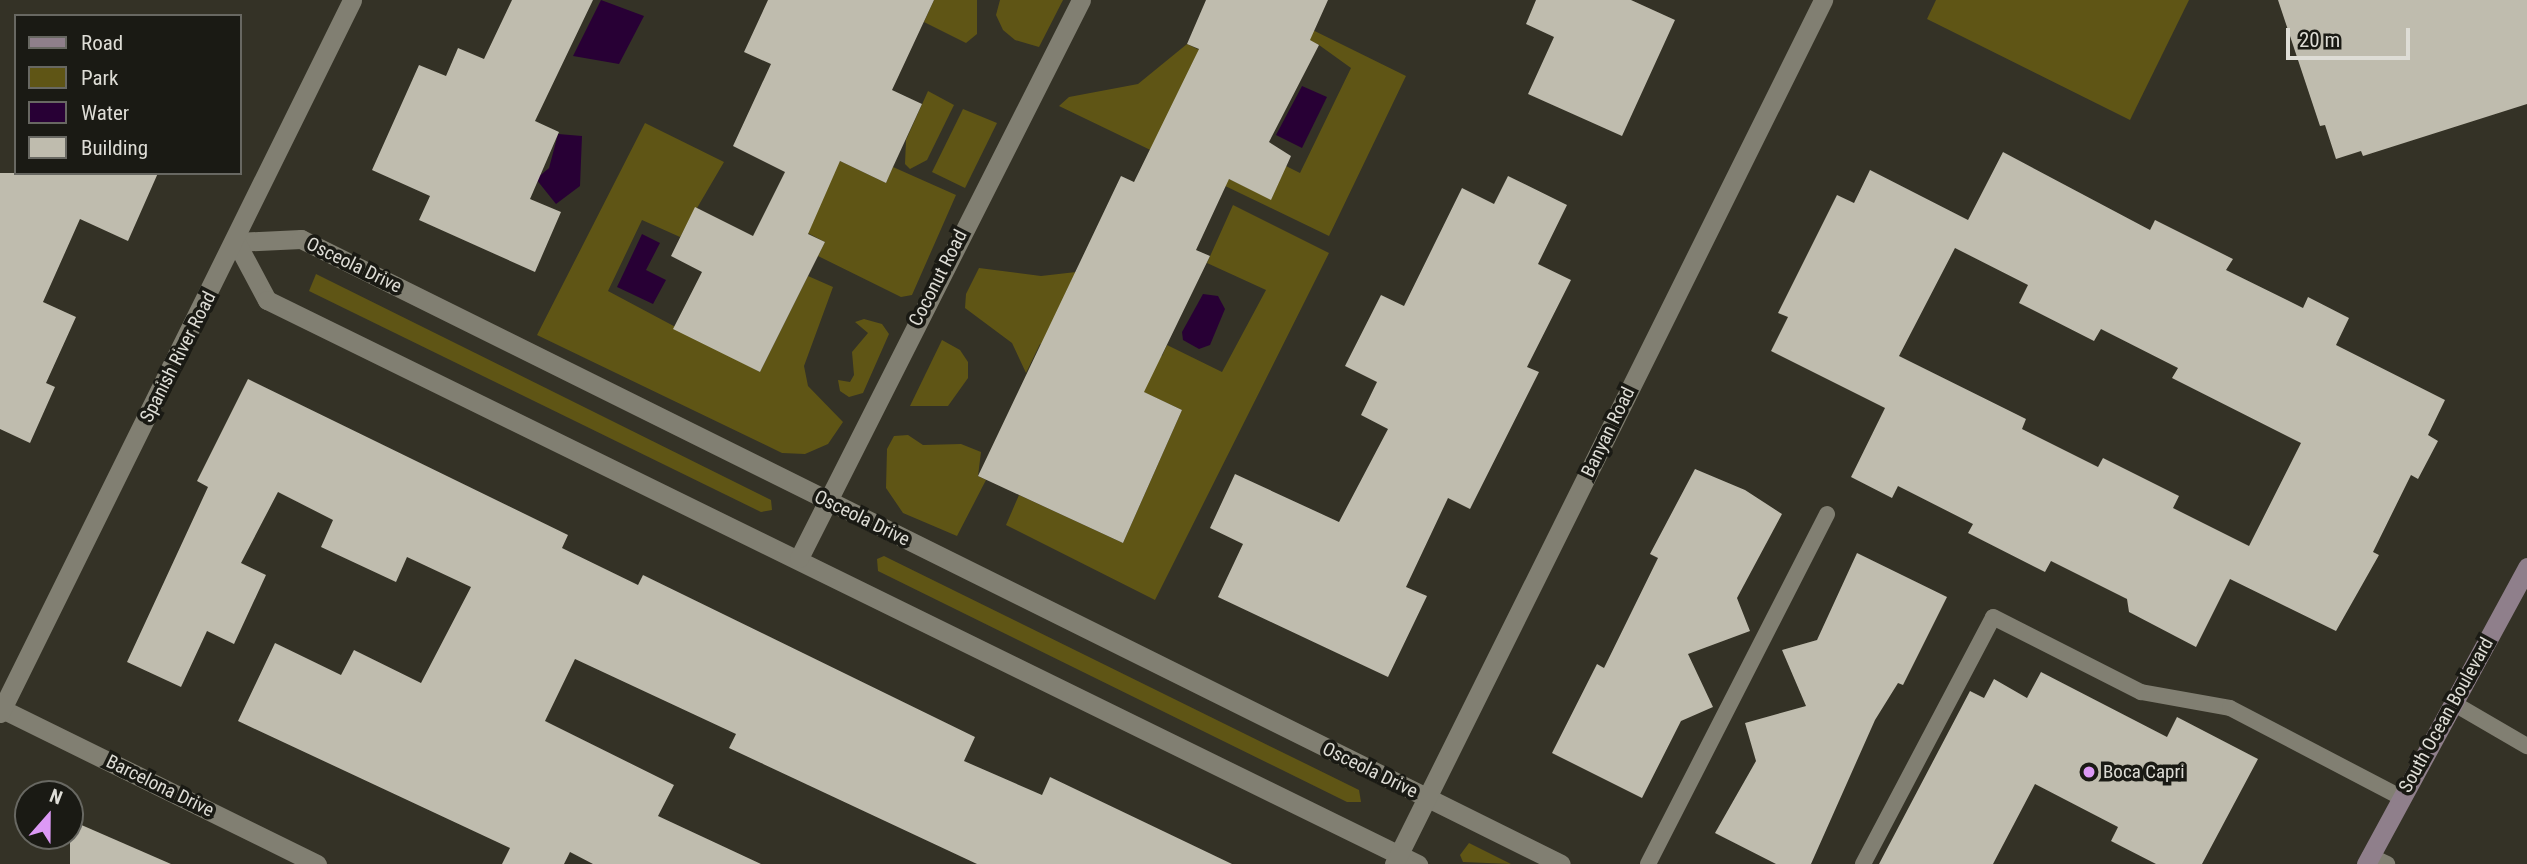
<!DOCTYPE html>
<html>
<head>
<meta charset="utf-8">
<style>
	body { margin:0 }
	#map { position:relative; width:2527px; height:864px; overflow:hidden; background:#343226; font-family:"Roboto Condensed",sans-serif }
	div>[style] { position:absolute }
	.green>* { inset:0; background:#5f5515 }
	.water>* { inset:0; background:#280035 }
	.building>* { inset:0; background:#bfbcae }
	.service>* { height:16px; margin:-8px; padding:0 8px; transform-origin:8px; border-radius:8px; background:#817f72 }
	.minor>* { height:19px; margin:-9.5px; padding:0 9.5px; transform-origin:9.5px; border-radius:9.5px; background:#817f72 }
	.secondary>* { height:19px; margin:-9.5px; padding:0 9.5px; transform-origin:9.5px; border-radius:9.5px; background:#8f7f8b }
	.dots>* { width:19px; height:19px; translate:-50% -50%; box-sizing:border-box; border:4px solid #1a1a14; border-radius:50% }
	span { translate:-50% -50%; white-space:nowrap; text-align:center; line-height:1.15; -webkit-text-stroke:7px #1a1a14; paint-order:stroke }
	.street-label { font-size:19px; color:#deddd6 }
	.poi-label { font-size:19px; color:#deddd6 }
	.left { translate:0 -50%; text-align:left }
	.legend { position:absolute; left:14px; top:14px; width:228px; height:161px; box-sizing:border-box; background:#1a1a14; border:2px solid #686862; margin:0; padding:9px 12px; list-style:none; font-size:21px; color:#deddd6 }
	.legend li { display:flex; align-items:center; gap:14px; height:35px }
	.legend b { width:35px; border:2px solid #686862 }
	.north { position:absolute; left:14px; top:780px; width:70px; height:70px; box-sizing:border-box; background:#1a1a14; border:2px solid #686862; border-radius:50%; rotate:21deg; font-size:19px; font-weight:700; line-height:28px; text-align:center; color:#deddd6 }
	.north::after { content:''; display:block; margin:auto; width:24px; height:32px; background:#dc99f5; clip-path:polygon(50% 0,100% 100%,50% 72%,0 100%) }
	.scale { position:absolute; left:2286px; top:28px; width:124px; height:32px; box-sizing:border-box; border:4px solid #deddd6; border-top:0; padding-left:9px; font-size:21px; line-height:24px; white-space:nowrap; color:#deddd6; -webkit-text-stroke:5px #1a1a14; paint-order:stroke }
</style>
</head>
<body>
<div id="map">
	<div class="green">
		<i style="clip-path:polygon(934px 0,977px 0,977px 34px,966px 43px,924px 22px)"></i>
		<i style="clip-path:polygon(1000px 0,1063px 0,1039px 47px,1015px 40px,1003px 30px,996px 15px)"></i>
		<i style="clip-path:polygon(1229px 0,1252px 0,1406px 76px,1329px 236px,1059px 106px,1069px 97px,1138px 84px,1187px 44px,1220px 60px,1154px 143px,1271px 199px,1286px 166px,1300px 173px,1351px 68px,1319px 45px)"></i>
		<i style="clip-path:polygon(1936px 0,2189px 0,2130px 120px,1927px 19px)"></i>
		<i style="clip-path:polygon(928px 91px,954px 105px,927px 160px,910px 169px,905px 164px,906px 140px)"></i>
		<i style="clip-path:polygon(963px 109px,997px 123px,965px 188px,932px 172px)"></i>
		<i style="clip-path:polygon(645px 123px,724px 162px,680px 237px,642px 220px,608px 291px,760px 372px,808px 276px,833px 287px,804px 366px,808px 386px,843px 422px,828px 444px,805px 454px,782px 453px,537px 335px)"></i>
		<i style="clip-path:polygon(840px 161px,886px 183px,893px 167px,956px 195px,912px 295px,901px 297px,818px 256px,825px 242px,800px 229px)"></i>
		<i style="clip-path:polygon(1233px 205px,1329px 253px,1155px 600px,1006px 525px,1019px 495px,1123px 543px,1182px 410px,1040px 344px,1026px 373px,1012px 343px,965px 308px,966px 294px,979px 268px,1041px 276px,1076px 272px,1162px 356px,1167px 345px,1222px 372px,1266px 290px,1207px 263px)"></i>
		<i style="clip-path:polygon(316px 274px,771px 500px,772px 510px,761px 512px,309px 291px)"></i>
		<i style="clip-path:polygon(864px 319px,882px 324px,889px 334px,863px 393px,849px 397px,840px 391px,838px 380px,850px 382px,854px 375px,852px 352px,868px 333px,855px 322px)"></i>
		<i style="clip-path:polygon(942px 340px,960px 350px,968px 362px,968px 378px,948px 406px,910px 406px)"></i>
		<i style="clip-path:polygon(908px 435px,923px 445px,961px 444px,981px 452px,978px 476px,986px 480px,957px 536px,903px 513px,886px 488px,887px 449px,894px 436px)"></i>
		<i style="clip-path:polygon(884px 556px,1359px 790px,1361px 802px,1347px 802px,878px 571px,877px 559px)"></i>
		<i style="clip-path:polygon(1469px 843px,1511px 864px,1463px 862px,1460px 855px)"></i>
	</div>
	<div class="water">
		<i style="clip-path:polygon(601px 0,644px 16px,619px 64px,573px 56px)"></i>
		<i style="clip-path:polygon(1302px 86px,1327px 97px,1302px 148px,1276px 135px)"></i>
		<i style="clip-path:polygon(558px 134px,582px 136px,580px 186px,556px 204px,536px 179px,549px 168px)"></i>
		<i style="clip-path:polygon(642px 234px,660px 243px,646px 270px,666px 280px,653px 304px,617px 287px)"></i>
		<i style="clip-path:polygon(1203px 294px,1218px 296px,1225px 309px,1210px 345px,1199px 349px,1183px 340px,1182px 332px)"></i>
	</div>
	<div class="building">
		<i style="clip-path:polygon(512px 0,593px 0,535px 121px,559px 132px,530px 199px,561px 212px,535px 272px,419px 220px,430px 196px,372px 170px,419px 65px,446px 76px,458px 48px,484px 59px)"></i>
		<i style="clip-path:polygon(768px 0,934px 0,892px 90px,922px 104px,893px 167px,886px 183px,840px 161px,808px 234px,825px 242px,760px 372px,673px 329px,702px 272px,671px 256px,695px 207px,753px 236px,785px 172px,733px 146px,771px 64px,744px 52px)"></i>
		<i style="clip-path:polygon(1206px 0,1328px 0,1310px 40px,1319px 45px,1269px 142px,1291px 156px,1271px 200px,1229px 179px,1196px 250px,1210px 256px,1144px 392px,1182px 410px,1123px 543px,978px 476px,1121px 176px,1134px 182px,1199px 49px,1187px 44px)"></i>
		<i style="clip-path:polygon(1536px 0,1631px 0,1675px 20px,1622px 136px,1528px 94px,1554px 37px,1526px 24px)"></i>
		<i style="clip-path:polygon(2278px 0,2527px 0,2527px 104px,2363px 156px,2361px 151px,2336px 159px,2325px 125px,2320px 126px)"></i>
		<i style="clip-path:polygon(evenodd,2003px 152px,2150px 230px,2155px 220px,2233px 259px,2226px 270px,2303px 308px,2308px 297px,2349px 318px,2336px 345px,2445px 400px,2428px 435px,2438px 441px,2418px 479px,2411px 475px,2373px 552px,2379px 555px,2336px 631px,2230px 579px,2196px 647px,2129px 612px,2127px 599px,2051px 561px,2045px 572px,1968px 533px,1973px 524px,1898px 486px,1892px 498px,1851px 477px,1885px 408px,1771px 351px,1788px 317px,1778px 313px,1837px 195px,1854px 203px,1870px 170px,1968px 220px,2003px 152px,1955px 248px,2028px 285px,2019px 303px,2094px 341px,2101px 329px,2178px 368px,2172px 378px,2301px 443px,2249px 546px,2173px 508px,2179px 496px,2103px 458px,2098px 467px,2022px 429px,2026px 419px,1899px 356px,1955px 248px)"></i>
		<i style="clip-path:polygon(0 173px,158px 173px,128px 241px,80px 219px,43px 302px,76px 317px,46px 383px,55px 387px,30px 443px,0 429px)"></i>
		<i style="clip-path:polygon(1508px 176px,1567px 205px,1538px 264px,1571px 280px,1527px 367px,1539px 372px,1470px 509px,1448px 498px,1406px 587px,1427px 596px,1388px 677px,1218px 597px,1243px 544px,1210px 528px,1235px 474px,1339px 522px,1388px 429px,1361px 415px,1377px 382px,1345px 366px,1381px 295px,1404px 306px,1462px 188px,1494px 204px)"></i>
		<i style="clip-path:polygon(248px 379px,568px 535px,562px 548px,638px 585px,643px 575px,975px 737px,964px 761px,1042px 795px,1050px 777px,1232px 864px,977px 864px,729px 748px,736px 734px,575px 659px,545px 721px,674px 785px,658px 816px,761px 864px,593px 864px,570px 852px,564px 864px,502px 864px,510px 848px,238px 721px,275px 643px,341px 675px,354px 650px,421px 683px,471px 587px,407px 557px,396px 582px,321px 547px,333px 520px,278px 492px,241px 563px,266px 575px,234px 644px,207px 631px,181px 687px,127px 662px,208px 487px,197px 481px)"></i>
		<i style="clip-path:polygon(1695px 469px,1745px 490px,1782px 514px,1737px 598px,1750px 631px,1688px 654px,1713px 707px,1681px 721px,1642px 798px,1552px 753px,1597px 664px,1604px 668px,1658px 558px,1650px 554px)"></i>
		<i style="clip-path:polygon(1857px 553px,1947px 597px,1903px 685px,1898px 683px,1875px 720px,1811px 864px,1776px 864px,1715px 833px,1756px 761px,1745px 723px,1806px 706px,1782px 650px,1817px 640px)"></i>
		<i style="clip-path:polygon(2041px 672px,2167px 737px,2177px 717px,2258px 759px,2202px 864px,2156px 864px,2111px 841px,2118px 827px,2035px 784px,1993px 864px,1879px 864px,1970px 691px,1984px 698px,1994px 679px,2027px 698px)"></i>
		<i style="clip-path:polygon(70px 820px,171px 864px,70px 864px)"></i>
	</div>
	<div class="service">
		<i style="left:2453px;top:703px;width:86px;rotate:30.2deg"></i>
		<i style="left:2370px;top:856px;width:19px;rotate:25deg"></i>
		<i style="left:1648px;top:864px;width:393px;rotate:-62.9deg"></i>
		<i style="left:1863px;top:864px;width:279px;rotate:-62.2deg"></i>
		<i style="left:1993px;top:617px;width:166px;rotate:26.9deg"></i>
		<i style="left:2141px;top:692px;width:90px;rotate:10.2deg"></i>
		<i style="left:2230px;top:708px;width:194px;rotate:27.6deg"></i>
	</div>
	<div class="minor">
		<i style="left:236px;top:242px;width:65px;rotate:-2.6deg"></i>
		<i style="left:301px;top:239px;width:1406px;rotate:26.38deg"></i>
		<i style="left:236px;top:242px;width:66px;rotate:61.9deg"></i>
		<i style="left:267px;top:300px;width:1282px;rotate:26.11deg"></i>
		<i style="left:799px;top:558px;width:625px;rotate:-63.19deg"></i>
		<i style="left:2px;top:709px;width:351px;rotate:26.2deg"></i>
		<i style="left:0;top:713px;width:795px;rotate:-63.72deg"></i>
		<i style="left:1394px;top:864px;width:965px;rotate:-63.59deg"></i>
	</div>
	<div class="secondary">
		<i style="left:2366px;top:864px;width:338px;rotate:-61.5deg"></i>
	</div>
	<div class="dots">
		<i style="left:2089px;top:772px;background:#dc99f5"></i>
	</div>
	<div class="street-label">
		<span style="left:354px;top:265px;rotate:26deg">Osceola Drive</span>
		<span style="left:938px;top:278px;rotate:-63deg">Coconut Road</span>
		<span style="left:178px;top:357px;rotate:-63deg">Spanish River Road</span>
		<span style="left:1608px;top:432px;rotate:-64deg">Banyan Road</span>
		<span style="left:862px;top:518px;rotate:26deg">Osceola Drive</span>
		<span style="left:2446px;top:715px;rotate:-61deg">South Ocean Boulevard</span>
		<span style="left:1370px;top:770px;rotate:26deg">Osceola Drive</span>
		<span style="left:160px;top:786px;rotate:26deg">Barcelona Drive</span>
	</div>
	<div class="poi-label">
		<span class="left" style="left:2103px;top:772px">Boca Capri</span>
	</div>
	<ul class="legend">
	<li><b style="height:9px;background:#8f7f8b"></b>Road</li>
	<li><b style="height:19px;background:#5f5515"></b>Park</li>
	<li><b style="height:19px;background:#280035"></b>Water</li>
	<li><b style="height:19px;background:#bfbcae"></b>Building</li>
	</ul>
	<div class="north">N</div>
	<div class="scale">20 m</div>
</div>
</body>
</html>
